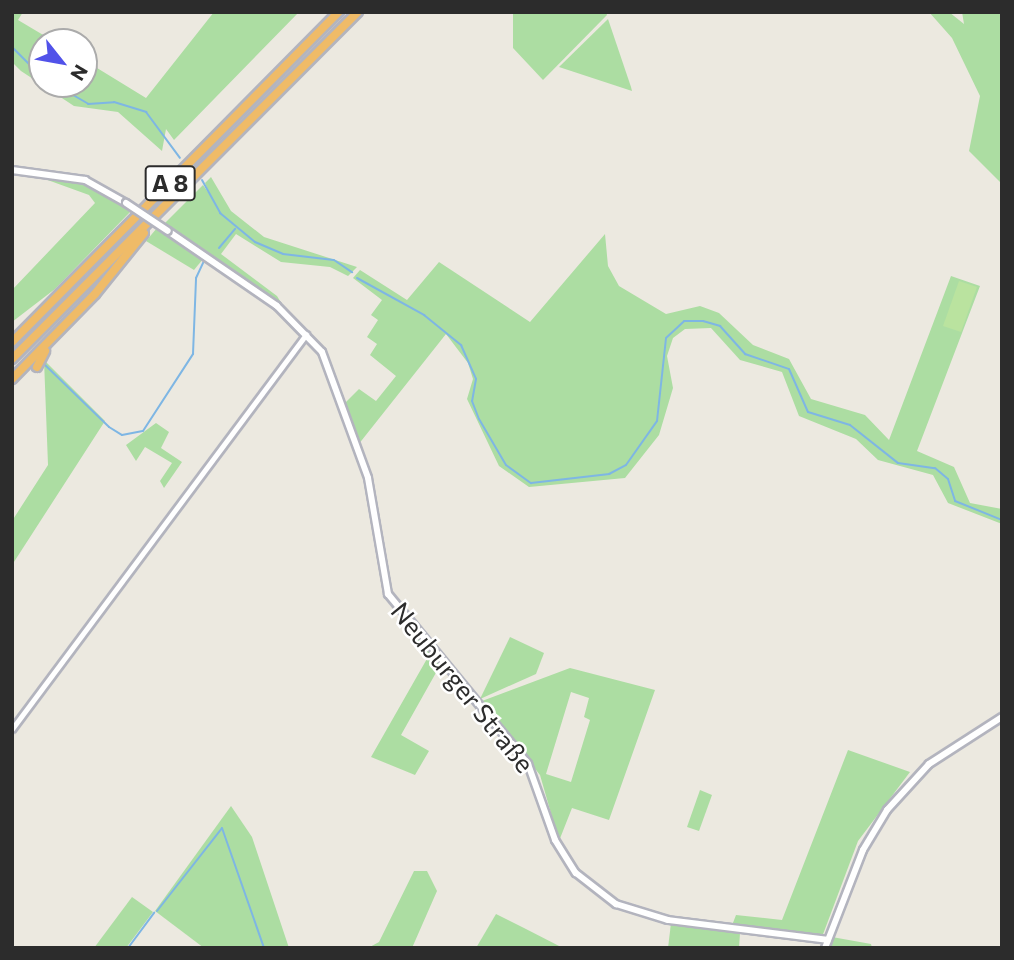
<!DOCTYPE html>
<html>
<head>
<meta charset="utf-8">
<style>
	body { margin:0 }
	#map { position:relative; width:1014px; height:960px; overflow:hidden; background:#ece9e0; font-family:Commissioner,sans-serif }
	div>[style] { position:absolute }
	.green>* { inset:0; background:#acdda2 }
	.pitch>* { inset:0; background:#bae39f }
	.stream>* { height:2px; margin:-1px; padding:0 1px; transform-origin:1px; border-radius:1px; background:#7eb6e4 }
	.roads { filter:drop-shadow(2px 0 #b3b4be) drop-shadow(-2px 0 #b3b4be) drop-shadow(0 2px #b3b4be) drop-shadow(0 -2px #b3b4be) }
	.street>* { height:4.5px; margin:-2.25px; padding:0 2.25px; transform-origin:2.25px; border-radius:2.25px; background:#fff }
	.secondary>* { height:6px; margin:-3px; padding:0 3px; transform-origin:3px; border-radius:3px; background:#fff }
	.highway>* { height:8px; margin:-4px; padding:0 4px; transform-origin:4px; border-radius:4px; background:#efbb68 }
	.bridges { filter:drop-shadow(2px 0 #b3b4be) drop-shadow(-2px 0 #b3b4be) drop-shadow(0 2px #b3b4be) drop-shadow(0 -2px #b3b4be) }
	.secondary-bridge>* { height:6px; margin:-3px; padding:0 3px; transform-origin:3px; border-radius:3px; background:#fff }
	span { translate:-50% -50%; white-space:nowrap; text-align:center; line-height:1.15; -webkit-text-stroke:5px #fff; paint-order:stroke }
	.shield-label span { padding:2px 5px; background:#fff; border:2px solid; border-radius:5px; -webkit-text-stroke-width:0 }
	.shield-label { font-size:24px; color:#2c2c2c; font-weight:700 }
	.street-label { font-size:26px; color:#2c2c2c }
	.frame { position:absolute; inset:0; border:14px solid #2c2c2c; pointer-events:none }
	.north { position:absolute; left:28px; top:28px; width:70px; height:70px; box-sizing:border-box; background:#fff; border:2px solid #ababab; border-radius:50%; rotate:121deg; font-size:19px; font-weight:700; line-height:28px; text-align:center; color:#2c2c2c }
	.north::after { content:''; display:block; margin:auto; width:24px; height:32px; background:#5152e9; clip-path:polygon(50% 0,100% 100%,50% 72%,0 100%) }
</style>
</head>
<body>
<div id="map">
	<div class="green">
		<i style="clip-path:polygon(12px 12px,23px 12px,18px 20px,55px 42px,42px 42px,42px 84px,84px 84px,84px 60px,146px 98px,214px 12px,299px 12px,174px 140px,166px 129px,162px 151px,118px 112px,74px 106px,21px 71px,12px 62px)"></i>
		<i style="clip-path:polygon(513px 12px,606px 12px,607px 15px,543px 80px,513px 48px)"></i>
		<i style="clip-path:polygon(929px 12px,949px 12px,964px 24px,962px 12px,1002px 12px,1002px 184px,969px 151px,980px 96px,952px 38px)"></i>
		<i style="clip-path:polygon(608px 19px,631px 87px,632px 91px,559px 67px)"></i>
		<i style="clip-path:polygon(31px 174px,85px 182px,132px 210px,55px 289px,12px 322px,12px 290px,95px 203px,89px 195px)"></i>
		<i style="clip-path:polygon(211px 177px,231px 211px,264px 237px,357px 267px,348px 276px,330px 267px,281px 262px,236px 234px,221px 254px,277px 296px,285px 309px,165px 223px,203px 185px,210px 195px,205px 183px)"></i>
		<i style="clip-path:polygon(157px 228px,203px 259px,194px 270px,146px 241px)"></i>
		<i style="clip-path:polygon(605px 234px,608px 266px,619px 286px,666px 314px,700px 306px,719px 313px,753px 345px,789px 359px,811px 399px,865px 415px,889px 440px,951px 276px,980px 286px,917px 451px,954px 467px,970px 503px,1002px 509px,1002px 524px,948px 503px,933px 475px,878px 460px,856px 439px,799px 416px,782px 372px,740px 360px,711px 328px,685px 329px,673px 338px,667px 356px,673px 388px,659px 435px,625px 478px,529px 487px,499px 466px,467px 399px,473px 379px,468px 363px,446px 334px,358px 445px,343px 405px,359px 389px,376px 401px,396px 376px,370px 355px,377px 344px,367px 337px,378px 320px,371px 315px,382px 300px,353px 278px,360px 270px,407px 300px,439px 262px,530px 322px)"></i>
		<i style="clip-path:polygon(44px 360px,105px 421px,12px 565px,12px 521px,48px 465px)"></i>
		<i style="clip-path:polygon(156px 423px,169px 432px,161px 448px,182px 462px,164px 488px,160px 481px,172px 463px,145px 447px,136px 461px,126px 445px)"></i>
		<i style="clip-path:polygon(510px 637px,544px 653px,536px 674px,480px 699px)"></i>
		<i style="clip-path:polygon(419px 638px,442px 662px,401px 735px,429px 751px,415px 775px,371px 757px,428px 657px,416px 643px)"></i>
		<i style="clip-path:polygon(evenodd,570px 668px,655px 690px,609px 820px,572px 808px,559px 841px,540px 775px,482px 701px,570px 668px,571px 692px,589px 698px,584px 717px,590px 720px,571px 782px,546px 774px,571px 692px)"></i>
		<i style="clip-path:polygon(848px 750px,910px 772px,858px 841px,822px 937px,731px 928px,736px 915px,782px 920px)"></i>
		<i style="clip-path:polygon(700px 790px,712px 795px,699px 831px,687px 827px)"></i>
		<i style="clip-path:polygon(231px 806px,252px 837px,289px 948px,204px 948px,155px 911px)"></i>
		<i style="clip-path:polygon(414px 871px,427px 871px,437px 891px,412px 948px,368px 948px,379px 942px)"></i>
		<i style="clip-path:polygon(132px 897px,153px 912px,126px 948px,94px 948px)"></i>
		<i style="clip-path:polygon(496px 914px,524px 928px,563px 948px,476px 948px)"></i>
		<i style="clip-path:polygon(671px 923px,740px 933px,739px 948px,668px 948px)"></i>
		<i style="clip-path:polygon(832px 937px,871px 944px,872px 948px,828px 948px)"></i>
	</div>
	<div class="pitch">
		<i style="clip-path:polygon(959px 281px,977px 287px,961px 332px,943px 326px)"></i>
	</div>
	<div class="stream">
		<i style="left:12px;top:47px;width:42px;rotate:45deg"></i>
		<i style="left:54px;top:84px;width:39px;rotate:30deg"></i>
		<i style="left:88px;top:104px;width:26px;rotate:-4deg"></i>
		<i style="left:114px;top:102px;width:34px;rotate:17deg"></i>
		<i style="left:146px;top:112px;width:57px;rotate:53.5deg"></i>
		<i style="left:202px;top:180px;width:38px;rotate:61deg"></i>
		<i style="left:220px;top:213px;width:45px;rotate:39.6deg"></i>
		<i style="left:255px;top:242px;width:30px;rotate:23deg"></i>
		<i style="left:283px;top:254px;width:51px;rotate:6.7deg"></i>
		<i style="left:334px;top:260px;width:22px;rotate:34deg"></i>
		<i style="left:219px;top:248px;width:25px;rotate:-50deg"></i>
		<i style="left:357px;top:278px;width:77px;rotate:28.9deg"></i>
		<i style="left:424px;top:315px;width:48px;rotate:39deg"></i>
		<i style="left:461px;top:345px;width:37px;rotate:66deg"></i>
		<i style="left:476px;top:379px;width:22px;rotate:100deg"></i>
		<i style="left:472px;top:401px;width:19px;rotate:69deg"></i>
		<i style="left:479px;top:419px;width:53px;rotate:59.6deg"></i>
		<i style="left:506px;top:465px;width:31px;rotate:36deg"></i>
		<i style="left:531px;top:483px;width:79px;rotate:-6.6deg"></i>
		<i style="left:609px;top:474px;width:19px;rotate:-28deg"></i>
		<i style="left:626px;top:465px;width:54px;rotate:-54.8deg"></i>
		<i style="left:657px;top:421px;width:83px;rotate:-83.8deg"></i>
		<i style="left:666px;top:338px;width:25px;rotate:-43deg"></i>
		<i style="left:684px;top:321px;width:19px"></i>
		<i style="left:703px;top:321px;width:18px;rotate:16deg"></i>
		<i style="left:720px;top:326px;width:38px;rotate:48deg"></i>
		<i style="left:745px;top:354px;width:46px;rotate:18.8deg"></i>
		<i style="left:789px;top:369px;width:47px;rotate:66.2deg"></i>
		<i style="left:808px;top:412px;width:44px;rotate:17.2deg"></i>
		<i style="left:850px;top:425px;width:61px;rotate:38.4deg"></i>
		<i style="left:898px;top:463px;width:37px;rotate:8deg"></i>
		<i style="left:935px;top:468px;width:17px;rotate:40deg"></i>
		<i style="left:948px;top:479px;width:23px;rotate:72deg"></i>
		<i style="left:955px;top:501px;width:51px;rotate:22deg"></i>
		<i style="left:43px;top:363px;width:92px;rotate:44.1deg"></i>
		<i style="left:109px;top:427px;width:15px;rotate:32deg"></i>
		<i style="left:122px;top:435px;width:21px;rotate:-11deg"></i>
		<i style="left:143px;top:431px;width:92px;rotate:-57deg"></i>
		<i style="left:193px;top:354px;width:76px;rotate:-87.7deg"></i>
		<i style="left:196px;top:278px;width:17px;rotate:-65deg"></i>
		<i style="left:157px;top:911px;width:105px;rotate:-51.9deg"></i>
		<i style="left:222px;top:828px;width:127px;rotate:70.7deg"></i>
		<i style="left:128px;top:948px;width:44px;rotate:-53.4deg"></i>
	</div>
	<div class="roads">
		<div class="street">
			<i style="left:12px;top:729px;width:492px;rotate:-53.3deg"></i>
		</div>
		<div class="secondary">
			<i style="left:12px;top:170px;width:74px;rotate:7.8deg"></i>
			<i style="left:85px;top:180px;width:47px;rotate:29.3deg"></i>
			<i style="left:168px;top:231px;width:132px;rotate:34.5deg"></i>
			<i style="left:277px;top:306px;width:64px;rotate:45.6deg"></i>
			<i style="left:322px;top:352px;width:134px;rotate:69.9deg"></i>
			<i style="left:368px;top:478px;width:118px;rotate:80.2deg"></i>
			<i style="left:388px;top:594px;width:220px;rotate:50.5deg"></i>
			<i style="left:528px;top:764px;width:81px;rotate:70.4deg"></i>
			<i style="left:555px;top:840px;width:39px;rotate:58deg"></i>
			<i style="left:576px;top:873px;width:51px;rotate:37.8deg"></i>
			<i style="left:616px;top:904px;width:54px;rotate:17.1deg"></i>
			<i style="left:668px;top:920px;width:161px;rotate:7.1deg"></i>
			<i style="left:825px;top:948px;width:105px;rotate:-68.8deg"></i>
			<i style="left:863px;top:850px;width:47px;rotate:-59deg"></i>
			<i style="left:887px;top:810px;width:62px;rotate:-47.6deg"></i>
			<i style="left:929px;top:764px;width:87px;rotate:-32.8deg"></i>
		</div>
		<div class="highway">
			<i style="left:12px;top:342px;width:465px;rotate:-45.3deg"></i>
			<i style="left:12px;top:359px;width:490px;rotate:-45.1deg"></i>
			<i style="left:37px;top:367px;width:18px;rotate:-63deg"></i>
			<i style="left:12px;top:379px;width:119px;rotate:-45.7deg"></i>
			<i style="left:95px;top:294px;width:78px;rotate:-51.2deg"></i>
		</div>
	</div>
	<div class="bridges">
		<div class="secondary-bridge">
			<i style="left:126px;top:203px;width:50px;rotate:33.7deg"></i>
		</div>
	</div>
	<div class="shield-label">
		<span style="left:170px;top:183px">A 8</span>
	</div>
	<div class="street-label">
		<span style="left:463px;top:687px;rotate:51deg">Neuburger Straße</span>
	</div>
	<div class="frame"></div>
	<div class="north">N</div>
</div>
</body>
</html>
